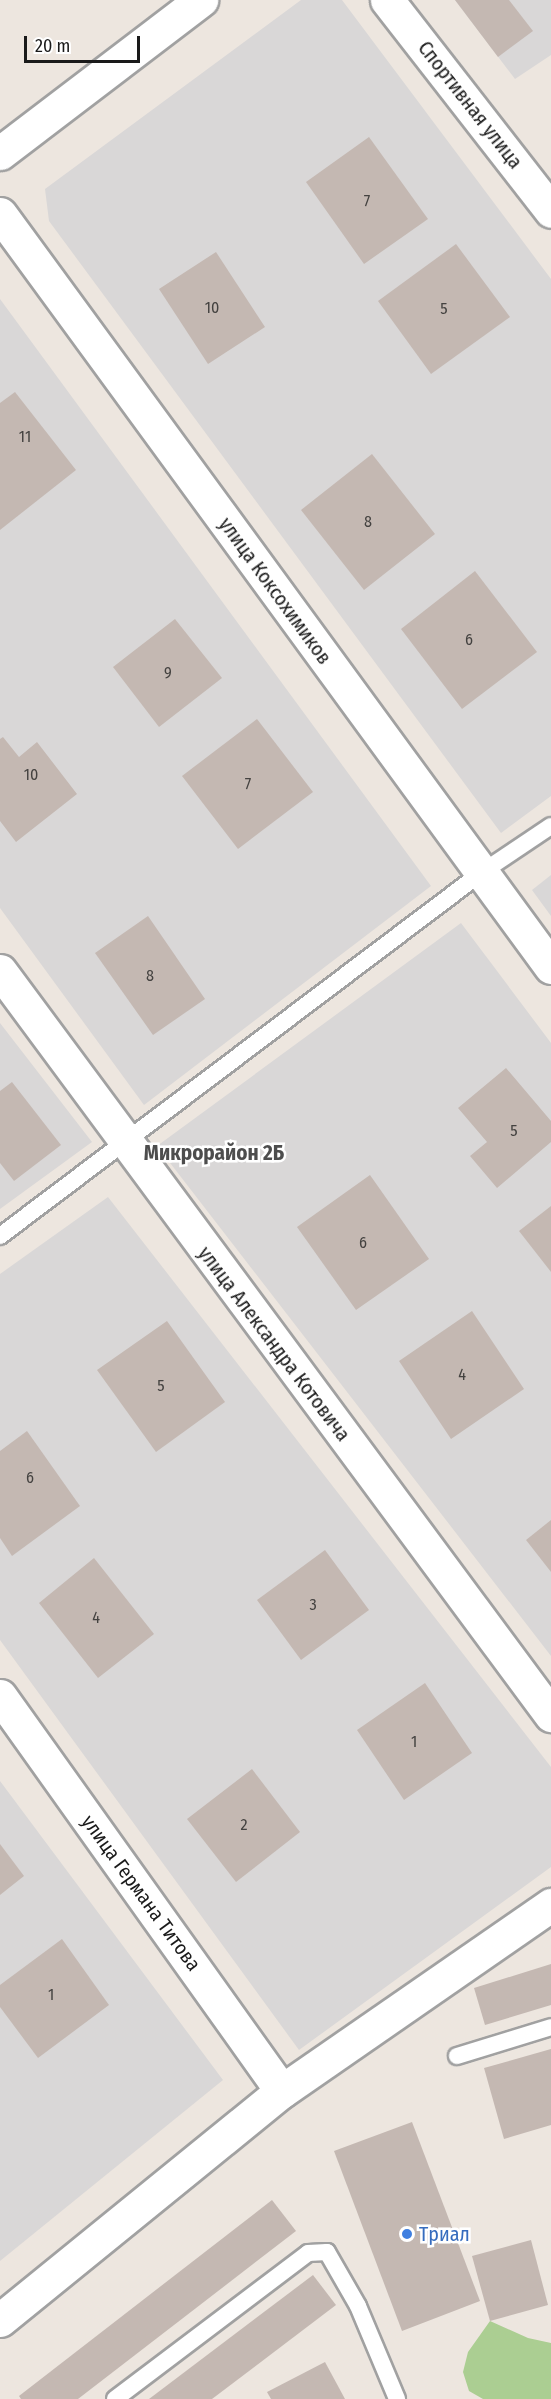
<!DOCTYPE html>
<html>
<head>
<meta charset="utf-8">
<style>
	body { margin:0 }
	#map { position:relative; width:551px; height:2399px; overflow:hidden; background:#ede6df; font-family:"Fira Sans Condensed",sans-serif }
	div>[style] { position:absolute }
	.residential>* { inset:0; background:#d9d7d7 }
	.forest>* { inset:0; background:#abce92 }
	.building>* { inset:0; background:#c4b8b2 }
	.roads { filter:drop-shadow(2px 0 #a1a1a1) drop-shadow(-2px 0 #a1a1a1) drop-shadow(0 2px #a1a1a1) drop-shadow(0 -2px #a1a1a1) }
	.service>* { height:16px; margin:-8px; padding:0 8px; transform-origin:8px; border-radius:8px; background:#fff }
	.minor>* { height:33px; margin:-16.5px; padding:0 16.5px; transform-origin:16.5px; border-radius:16.5px; background:#fff }
	.dots>* { width:16px; height:16px; translate:-50% -50%; box-sizing:border-box; border:3px solid #fff; border-radius:50% }
	span { translate:-50% -50%; white-space:nowrap; text-align:center; line-height:1.15; -webkit-text-stroke:5px #fff; paint-order:stroke }
	.number-label { font-size:16px; color:#444240 }
	.number-label span { -webkit-text-stroke-width:0 }
	.street-label { font-size:20px; color:#1a1a1a }
	.shop-label { font-size:20px; color:#366cbe }
	.left { translate:0 -50%; text-align:left }
	.neighbourhood-label { font-size:21px; color:#4d4d4d; font-weight:700 }
	.scale { position:absolute; left:24px; top:36px; width:116px; height:27px; box-sizing:border-box; border:3px solid #1a1a1a; border-top:0; padding-left:8px; font-size:18px; line-height:21px; white-space:nowrap; color:#1a1a1a; -webkit-text-stroke:4px #fff; paint-order:stroke }
</style>
</head>
<body>
<div id="map">
	<div class="residential">
		<i style="clip-path:polygon(301px 0,342px 0,551px 279px,551px 796px,501px 833px,49px 221px,45px 189px)"></i>
		<i style="clip-path:polygon(455px 0,551px 0,551px 55px,515px 79px)"></i>
		<i style="clip-path:polygon(0 299px,431px 886px,144px 1105px,0 908px)"></i>
		<i style="clip-path:polygon(551px 875px,551px 916px,532px 890px)"></i>
		<i style="clip-path:polygon(461px 923px,551px 1043px,551px 1656px,157px 1146px)"></i>
		<i style="clip-path:polygon(0 1023px,92px 1142px,0 1209px)"></i>
		<i style="clip-path:polygon(108px 1197px,551px 1767px,551px 1867px,299px 2050px,0 1640px,0 1274px)"></i>
		<i style="clip-path:polygon(0 1781px,223px 2080px,0 2261px)"></i>
	</div>
	<div class="forest">
		<i style="clip-path:polygon(490px 2321px,528px 2338px,551px 2343px,551px 2399px,483px 2399px,469px 2391px,463px 2372px,468px 2352px)"></i>
	</div>
	<div class="building">
		<i style="clip-path:polygon(455px 0,509px 0,533px 31px,498px 57px)"></i>
		<i style="clip-path:polygon(369px 137px,428px 219px,364px 264px,306px 182px)"></i>
		<i style="clip-path:polygon(456px 244px,510px 317px,431px 374px,378px 301px)"></i>
		<i style="clip-path:polygon(216px 252px,265px 327px,208px 364px,159px 289px)"></i>
		<i style="clip-path:polygon(15px 392px,76px 470px,0 530px,0 403px)"></i>
		<i style="clip-path:polygon(372px 454px,435px 534px,364px 590px,301px 510px)"></i>
		<i style="clip-path:polygon(475px 571px,537px 652px,462px 709px,401px 629px)"></i>
		<i style="clip-path:polygon(175px 619px,222px 678px,159px 727px,113px 667px)"></i>
		<i style="clip-path:polygon(257px 719px,313px 792px,238px 849px,182px 776px)"></i>
		<i style="clip-path:polygon(3px 737px,19px 757px,37px 742px,77px 794px,16px 842px,0 821px,0 739px)"></i>
		<i style="clip-path:polygon(148px 916px,205px 999px,153px 1035px,95px 953px)"></i>
		<i style="clip-path:polygon(506px 1068px,551px 1121px,551px 1142px,497px 1188px,470px 1156px,487px 1142px,458px 1108px)"></i>
		<i style="clip-path:polygon(12px 1082px,61px 1145px,14px 1181px,0 1163px,0 1091px)"></i>
		<i style="clip-path:polygon(370px 1175px,429px 1259px,356px 1310px,297px 1227px)"></i>
		<i style="clip-path:polygon(551px 1206px,551px 1272px,519px 1231px)"></i>
		<i style="clip-path:polygon(472px 1311px,524px 1389px,451px 1439px,399px 1361px)"></i>
		<i style="clip-path:polygon(167px 1321px,225px 1402px,156px 1452px,97px 1370px)"></i>
		<i style="clip-path:polygon(27px 1431px,80px 1506px,12px 1556px,0 1538px,0 1451px)"></i>
		<i style="clip-path:polygon(551px 1520px,551px 1572px,526px 1540px)"></i>
		<i style="clip-path:polygon(325px 1550px,369px 1610px,301px 1660px,257px 1600px)"></i>
		<i style="clip-path:polygon(94px 1558px,154px 1634px,98px 1678px,39px 1603px)"></i>
		<i style="clip-path:polygon(425px 1683px,472px 1753px,404px 1800px,357px 1730px)"></i>
		<i style="clip-path:polygon(252px 1769px,300px 1832px,236px 1882px,187px 1819px)"></i>
		<i style="clip-path:polygon(0 1844px,24px 1876px,0 1895px)"></i>
		<i style="clip-path:polygon(62px 1939px,109px 2005px,38px 2058px,0 2007px,0 1985px)"></i>
		<i style="clip-path:polygon(551px 1964px,551px 2005px,485px 2025px,474px 1988px)"></i>
		<i style="clip-path:polygon(551px 2049px,551px 2125px,504px 2139px,484px 2068px)"></i>
		<i style="clip-path:polygon(412px 2122px,480px 2301px,402px 2331px,334px 2151px)"></i>
		<i style="clip-path:polygon(272px 2200px,296px 2231px,78px 2399px,21px 2399px,19px 2396px)"></i>
		<i style="clip-path:polygon(531px 2240px,548px 2305px,490px 2321px,472px 2256px)"></i>
		<i style="clip-path:polygon(313px 2275px,336px 2305px,212px 2399px,149px 2399px)"></i>
		<i style="clip-path:polygon(325px 2362px,345px 2399px,271px 2399px,267px 2392px)"></i>
	</div>
	<div class="roads">
		<div class="service">
			<i style="left:0;top:1236px;width:603px;rotate:-37.04deg"></i>
			<i style="left:481px;top:873px;width:84px;rotate:-33.9deg"></i>
			<i style="left:457px;top:2056px;width:98px;rotate:-17.1deg"></i>
			<i style="left:115px;top:2399px;width:242px;rotate:-37.1deg"></i>
			<i style="left:308px;top:2253px;width:19px;rotate:-3deg"></i>
			<i style="left:327px;top:2252px;width:62px;rotate:60.1deg"></i>
			<i style="left:358px;top:2306px;width:101px;rotate:67.2deg"></i>
		</div>
		<div class="minor">
			<i style="left:387px;top:0;width:267px;rotate:52.1deg"></i>
			<i style="left:0;top:153px;width:253px;rotate:-37.3deg"></i>
			<i style="left:0;top:214px;width:933px;rotate:53.81deg"></i>
			<i style="left:0;top:971px;width:926px;rotate:53.48deg"></i>
			<i style="left:0;top:1696px;width:485px;rotate:54.5deg"></i>
			<i style="left:0;top:2320px;width:363px;rotate:-39.1deg"></i>
			<i style="left:282px;top:2091px;width:327px;rotate:-34.7deg"></i>
		</div>
	</div>
	<div class="dots">
		<i style="left:407px;top:2234px;background:#3f7fe0"></i>
	</div>
	<div class="number-label">
		<span style="left:367px;top:201px">7</span>
		<span style="left:212px;top:308px">10</span>
		<span style="left:444px;top:309px">5</span>
		<span style="left:25px;top:437px">11</span>
		<span style="left:368px;top:522px">8</span>
		<span style="left:469px;top:640px">6</span>
		<span style="left:168px;top:673px">9</span>
		<span style="left:31px;top:775px">10</span>
		<span style="left:248px;top:784px">7</span>
		<span style="left:150px;top:976px">8</span>
		<span style="left:514px;top:1131px">5</span>
		<span style="left:363px;top:1243px">6</span>
		<span style="left:462px;top:1375px">4</span>
		<span style="left:161px;top:1386px">5</span>
		<span style="left:30px;top:1478px">6</span>
		<span style="left:313px;top:1605px">3</span>
		<span style="left:96px;top:1618px">4</span>
		<span style="left:414px;top:1742px">1</span>
		<span style="left:244px;top:1825px">2</span>
		<span style="left:51px;top:1995px">1</span>
	</div>
	<div class="street-label">
		<span style="left:470px;top:105px;rotate:52deg">Спортивная улица</span>
		<span style="left:275px;top:591px;rotate:54deg">улица Коксохимиков</span>
		<span style="left:274px;top:1344px;rotate:53deg">улица Александра Котовича</span>
		<span style="left:141px;top:1893px;rotate:54deg">улица Германа Титова</span>
	</div>
	<div class="shop-label">
		<span class="left" style="left:419px;top:2234px">Триал</span>
	</div>
	<div class="neighbourhood-label">
		<span style="left:214px;top:1153px">Микрорайон 2Б</span>
	</div>
	<div class="scale">20 m</div>
</div>
</body>
</html>
